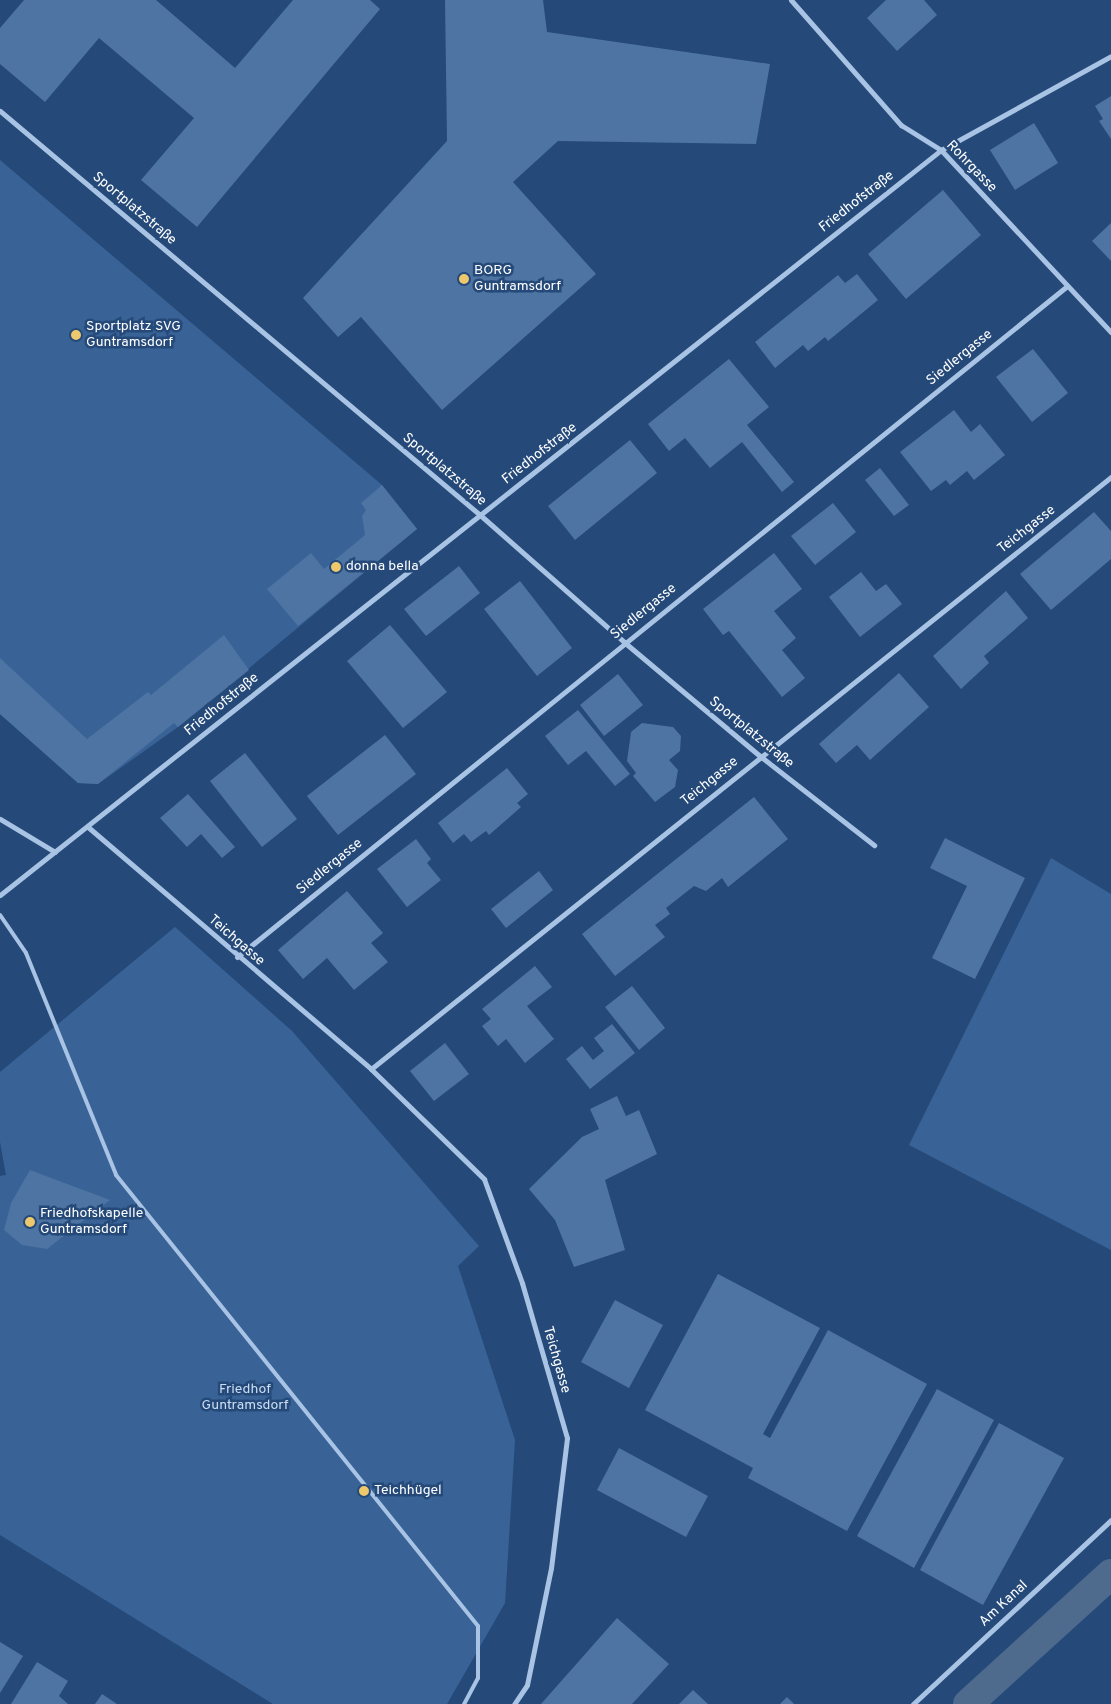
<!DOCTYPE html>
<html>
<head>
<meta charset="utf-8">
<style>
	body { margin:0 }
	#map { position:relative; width:1111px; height:1704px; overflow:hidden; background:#254a79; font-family:Overpass,sans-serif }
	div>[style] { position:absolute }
	.green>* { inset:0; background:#396397 }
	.canal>* { height:30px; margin:-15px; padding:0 15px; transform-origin:15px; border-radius:15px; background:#4e6a8d }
	.building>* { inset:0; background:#4d74a3 }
	.service>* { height:4px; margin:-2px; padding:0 2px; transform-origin:2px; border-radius:2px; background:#a8c3e4 }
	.minor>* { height:5px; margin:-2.5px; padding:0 2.5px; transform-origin:2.5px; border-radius:2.5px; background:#a8c3e4 }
	.dots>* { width:14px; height:14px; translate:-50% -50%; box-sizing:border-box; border:2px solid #254a79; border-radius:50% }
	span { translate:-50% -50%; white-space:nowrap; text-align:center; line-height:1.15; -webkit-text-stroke:5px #254a79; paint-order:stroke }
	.street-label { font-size:14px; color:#fff }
	.poi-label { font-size:14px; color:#fff }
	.left { translate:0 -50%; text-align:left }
	.park-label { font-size:14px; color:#caddf3 }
</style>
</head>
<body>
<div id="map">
	<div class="green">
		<i style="clip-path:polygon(0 160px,382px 485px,417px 529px,178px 727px,98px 784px,78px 783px,0 714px)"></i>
		<i style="clip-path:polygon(1051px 858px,1111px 894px,1111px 1250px,909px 1145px)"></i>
		<i style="clip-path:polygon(175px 927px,292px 1031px,479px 1246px,458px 1266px,515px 1440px,505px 1603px,447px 1704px,273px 1704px,0 1535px,0 1176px,6px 1175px,0 1142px,0 1072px)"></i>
	</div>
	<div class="canal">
		<i style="left:968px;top:1704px;width:193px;rotate:-42.3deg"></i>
	</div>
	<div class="building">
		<i style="clip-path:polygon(24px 0,156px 0,235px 68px,293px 0,370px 0,380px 9px,197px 227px,141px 180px,194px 118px,99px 38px,45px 102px,0 64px,0 28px)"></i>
		<i style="clip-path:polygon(445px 0,543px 0,547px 32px,770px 64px,756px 144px,558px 141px,513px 182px,596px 274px,442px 410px,361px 317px,338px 337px,303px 298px,447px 141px)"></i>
		<i style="clip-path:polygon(886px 0,924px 0,937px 15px,897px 51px,867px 18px)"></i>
		<i style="clip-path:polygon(1111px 96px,1111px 139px,1099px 121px,1103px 119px,1095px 106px)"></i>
		<i style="clip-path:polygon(1034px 123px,1058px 163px,1015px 190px,990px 150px)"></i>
		<i style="clip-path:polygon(943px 190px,981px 235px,906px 299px,868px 254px)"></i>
		<i style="clip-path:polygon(1111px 223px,1111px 261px,1092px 241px)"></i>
		<i style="clip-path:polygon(857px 274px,878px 300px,828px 341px,825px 337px,808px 351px,803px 345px,775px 368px,755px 342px,838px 275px,845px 283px)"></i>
		<i style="clip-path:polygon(1033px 349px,1068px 393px,1032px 422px,996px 377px)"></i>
		<i style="clip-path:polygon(729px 359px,769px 407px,747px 425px,794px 482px,782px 492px,742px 442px,710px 468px,685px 438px,669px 451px,648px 424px)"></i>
		<i style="clip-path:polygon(954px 410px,971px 432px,980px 424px,1005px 455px,974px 480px,967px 471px,950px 485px,946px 480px,931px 491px,900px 452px)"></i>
		<i style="clip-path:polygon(630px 440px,657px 473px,575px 540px,548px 506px)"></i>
		<i style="clip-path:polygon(880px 468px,909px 505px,894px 516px,865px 480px)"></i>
		<i style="clip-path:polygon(382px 485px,417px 529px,298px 626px,267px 589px,311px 553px,324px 569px,365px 535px,362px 516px,366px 510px,361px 503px)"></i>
		<i style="clip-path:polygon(833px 503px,856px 532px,815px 565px,791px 536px)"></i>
		<i style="clip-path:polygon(1094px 512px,1111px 531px,1111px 559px,1051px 610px,1020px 574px)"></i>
		<i style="clip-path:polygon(774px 553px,802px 589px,774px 611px,796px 638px,782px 650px,805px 678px,782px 697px,729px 631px,723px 635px,703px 609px)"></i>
		<i style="clip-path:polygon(459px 566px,480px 593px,426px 636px,404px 609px)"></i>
		<i style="clip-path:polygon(861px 572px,876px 591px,886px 584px,902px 604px,860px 637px,829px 597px)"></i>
		<i style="clip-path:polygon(520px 581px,572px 648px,537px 676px,484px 609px)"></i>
		<i style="clip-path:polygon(1006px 591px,1028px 618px,984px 656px,989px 663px,961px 689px,933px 656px)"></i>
		<i style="clip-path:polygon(390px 625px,447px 692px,403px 728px,347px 661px)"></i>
		<i style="clip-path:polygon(224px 635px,249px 670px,178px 727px,174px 723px,98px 784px,78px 783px,0 714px,0 658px,87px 739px,148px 692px,151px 695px)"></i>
		<i style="clip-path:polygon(899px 673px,929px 707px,870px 760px,857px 745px,836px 763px,819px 744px)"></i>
		<i style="clip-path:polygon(618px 674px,643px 705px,604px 736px,580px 705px)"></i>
		<i style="clip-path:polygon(578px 710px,630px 774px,615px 786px,586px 751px,568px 765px,545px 736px)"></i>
		<i style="clip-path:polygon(642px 723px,673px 727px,681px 736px,680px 751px,669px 760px,678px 770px,675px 787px,655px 802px,633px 776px,636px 773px,627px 761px,631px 732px)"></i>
		<i style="clip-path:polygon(385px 735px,416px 774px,338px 835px,307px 796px)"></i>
		<i style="clip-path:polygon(245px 753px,297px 819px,262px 847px,210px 781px)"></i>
		<i style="clip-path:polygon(507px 768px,528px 794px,517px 803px,521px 807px,489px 835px,486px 831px,471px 842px,464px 834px,453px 843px,438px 823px)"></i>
		<i style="clip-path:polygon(188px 794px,235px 847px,222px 858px,201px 834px,187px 847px,160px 818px)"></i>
		<i style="clip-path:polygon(754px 797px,788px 839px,728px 887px,722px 878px,706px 891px,694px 886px,666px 908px,670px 914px,655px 925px,665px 937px,615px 976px,582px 934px)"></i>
		<i style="clip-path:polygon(945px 838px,1025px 878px,975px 979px,932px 958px,967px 886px,930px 868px)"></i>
		<i style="clip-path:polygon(416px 839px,431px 859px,427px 863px,441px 880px,407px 907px,377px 869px)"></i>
		<i style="clip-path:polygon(539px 871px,553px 890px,506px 928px,491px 909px)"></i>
		<i style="clip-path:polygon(347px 891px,383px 933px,371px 943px,388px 962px,354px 990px,327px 958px,303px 979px,278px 950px)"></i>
		<i style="clip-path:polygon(535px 966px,552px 987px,527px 1006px,554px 1039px,525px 1063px,506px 1039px,498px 1046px,482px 1026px,491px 1019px,482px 1009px)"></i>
		<i style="clip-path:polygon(632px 986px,665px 1028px,639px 1050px,605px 1007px)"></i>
		<i style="clip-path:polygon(612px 1024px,635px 1053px,590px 1089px,566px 1059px,582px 1046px,593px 1060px,604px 1051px,594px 1038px)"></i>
		<i style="clip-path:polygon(445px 1043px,469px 1074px,434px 1101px,410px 1071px)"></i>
		<i style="clip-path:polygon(617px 1096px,626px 1116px,639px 1110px,657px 1154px,605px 1180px,625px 1250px,574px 1267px,555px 1220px,529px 1189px,582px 1137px,599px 1129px,590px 1109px)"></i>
		<i style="clip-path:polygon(30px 1170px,110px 1200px,47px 1249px,22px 1245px,4px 1230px,11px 1203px)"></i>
		<i style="clip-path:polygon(718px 1274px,820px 1328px,763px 1434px,770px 1438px,828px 1330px,927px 1384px,847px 1531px,748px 1478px,753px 1468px,645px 1410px)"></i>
		<i style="clip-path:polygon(615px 1300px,663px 1325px,629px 1388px,581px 1362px)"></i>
		<i style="clip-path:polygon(937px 1389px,994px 1420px,914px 1568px,857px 1536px)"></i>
		<i style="clip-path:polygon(999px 1423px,1064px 1458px,983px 1605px,920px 1570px)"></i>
		<i style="clip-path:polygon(619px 1448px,708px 1496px,686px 1537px,597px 1490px)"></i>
		<i style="clip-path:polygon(617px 1618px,669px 1664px,632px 1704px,541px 1704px)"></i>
		<i style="clip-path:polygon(0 1642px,23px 1656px,0 1693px)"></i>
		<i style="clip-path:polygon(37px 1662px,68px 1681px,59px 1696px,68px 1704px,11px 1704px)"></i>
		<i style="clip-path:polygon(693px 1690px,708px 1704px,679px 1704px)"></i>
		<i style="clip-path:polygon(102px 1694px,117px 1704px,95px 1704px)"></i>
		<i style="clip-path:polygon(787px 1697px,794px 1704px,780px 1704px)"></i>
	</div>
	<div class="service">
		<i style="left:0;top:915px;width:46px;rotate:55.6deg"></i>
		<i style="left:26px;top:953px;width:240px;rotate:67.9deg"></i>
		<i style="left:116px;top:1175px;width:578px;rotate:51.25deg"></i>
		<i style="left:478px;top:1626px;width:52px;rotate:90deg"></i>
		<i style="left:478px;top:1678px;width:30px;rotate:118deg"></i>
	</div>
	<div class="minor">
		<i style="left:791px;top:0;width:167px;rotate:48.7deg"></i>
		<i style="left:901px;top:125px;width:47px;rotate:32deg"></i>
		<i style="left:941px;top:150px;width:249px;rotate:47deg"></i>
		<i style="left:0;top:111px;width:626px;rotate:40.08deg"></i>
		<i style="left:479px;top:514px;width:193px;rotate:41.4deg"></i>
		<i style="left:624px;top:642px;width:177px;rotate:40deg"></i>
		<i style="left:760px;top:756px;width:145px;rotate:38deg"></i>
		<i style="left:0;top:819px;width:64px;rotate:31deg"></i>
		<i style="left:88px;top:827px;width:372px;rotate:40.5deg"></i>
		<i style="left:371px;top:1069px;width:158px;rotate:44.2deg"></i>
		<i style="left:484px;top:1179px;width:111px;rotate:69.9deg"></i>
		<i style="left:522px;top:1283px;width:161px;rotate:73.8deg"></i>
		<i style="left:567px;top:1438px;width:131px;rotate:97deg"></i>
		<i style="left:551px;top:1568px;width:119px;rotate:101.6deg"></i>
		<i style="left:527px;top:1685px;width:23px;rotate:124deg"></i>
		<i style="left:0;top:895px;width:1200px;rotate:-38.37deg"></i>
		<i style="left:941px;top:150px;width:194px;rotate:-28.9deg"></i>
		<i style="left:237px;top:957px;width:1067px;rotate:-38.95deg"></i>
		<i style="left:371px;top:1069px;width:948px;rotate:-38.66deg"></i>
		<i style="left:913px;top:1704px;width:270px;rotate:-42.9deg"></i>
	</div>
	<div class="dots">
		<i style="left:464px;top:279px;background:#edc86d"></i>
		<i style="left:76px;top:335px;background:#edc86d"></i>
		<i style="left:336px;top:567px;background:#edc86d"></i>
		<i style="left:30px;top:1222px;background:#edc86d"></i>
		<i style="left:364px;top:1491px;background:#edc86d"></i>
	</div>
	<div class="street-label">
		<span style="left:971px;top:167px;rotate:46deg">Rohrgasse</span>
		<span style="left:857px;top:202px;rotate:-38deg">Friedhofstraße</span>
		<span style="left:134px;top:209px;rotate:40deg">Sportplatzstraße</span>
		<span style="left:960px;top:358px;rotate:-39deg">Siedlergasse</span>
		<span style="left:540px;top:454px;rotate:-38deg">Friedhofstraße</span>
		<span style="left:444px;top:470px;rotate:40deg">Sportplatzstraße</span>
		<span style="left:1027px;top:530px;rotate:-38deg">Teichgasse</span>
		<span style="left:644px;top:612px;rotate:-39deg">Siedlergasse</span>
		<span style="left:222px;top:705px;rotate:-39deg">Friedhofstraße</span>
		<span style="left:751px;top:733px;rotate:39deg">Sportplatzstraße</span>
		<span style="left:710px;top:782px;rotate:-39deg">Teichgasse</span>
		<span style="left:330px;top:867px;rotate:-39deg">Siedlergasse</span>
		<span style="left:236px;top:941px;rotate:41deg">Teichgasse</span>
		<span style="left:556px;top:1360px;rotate:74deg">Teichgasse</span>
		<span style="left:1004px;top:1604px;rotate:-43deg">Am Kanal</span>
	</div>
	<div class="poi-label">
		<span class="left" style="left:474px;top:279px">BORG<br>Guntramsdorf</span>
		<span class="left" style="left:86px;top:335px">Sportplatz SVG<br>Guntramsdorf</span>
		<span class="left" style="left:346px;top:567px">donna bella</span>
		<span class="left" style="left:40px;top:1222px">Friedhofskapelle<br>Guntramsdorf</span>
		<span class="left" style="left:374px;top:1491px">Teichhügel</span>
	</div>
	<div class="park-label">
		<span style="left:245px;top:1398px">Friedhof<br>Guntramsdorf</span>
	</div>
</div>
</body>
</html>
